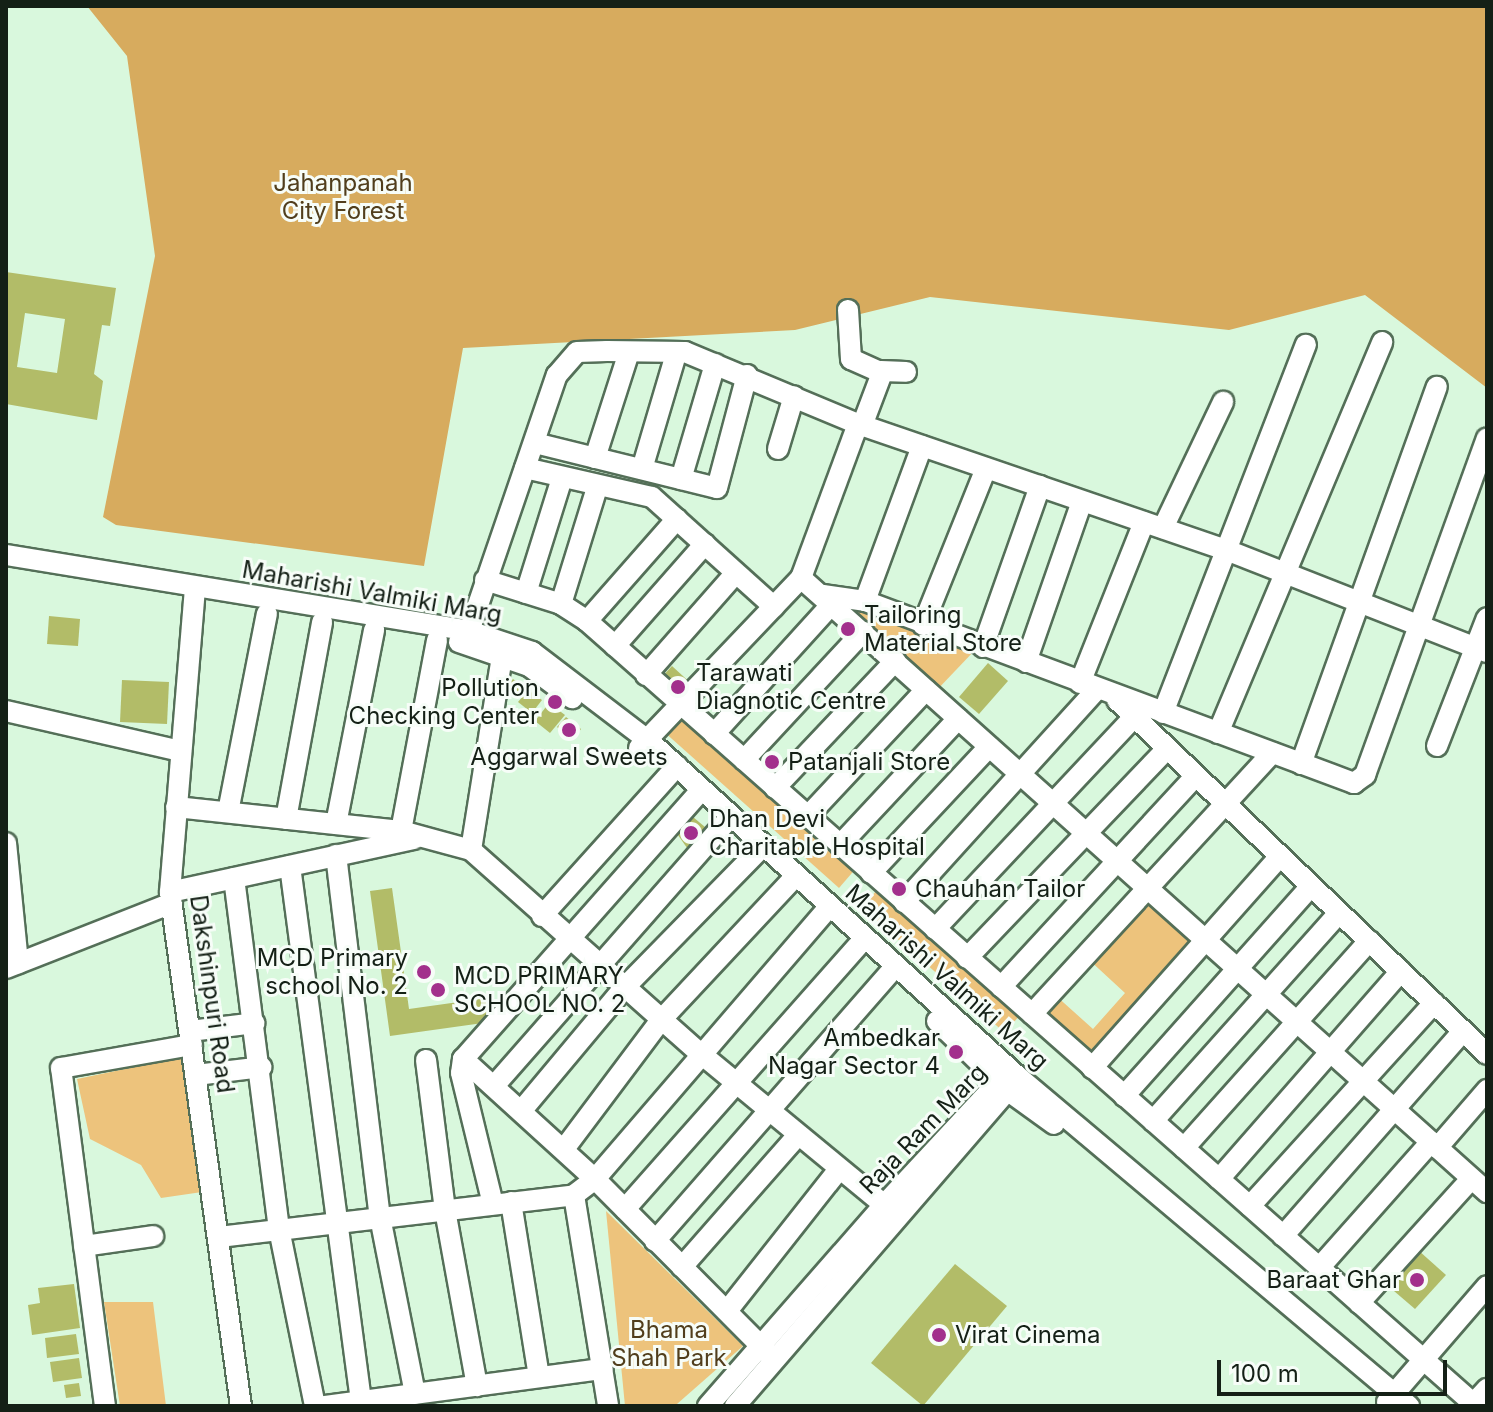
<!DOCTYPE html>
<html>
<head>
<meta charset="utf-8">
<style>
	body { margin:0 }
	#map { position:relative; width:1493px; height:1412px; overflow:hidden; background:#d9f8dd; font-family:Inter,sans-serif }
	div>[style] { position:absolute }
	.green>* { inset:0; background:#edc37c }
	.forest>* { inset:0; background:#d7ab5e }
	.building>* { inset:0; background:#b2bc68 }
	.roads { filter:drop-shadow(2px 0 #546f58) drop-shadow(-2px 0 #546f58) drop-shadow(0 2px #546f58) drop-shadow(0 -2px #546f58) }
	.minor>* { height:20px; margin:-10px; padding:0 10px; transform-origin:10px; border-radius:10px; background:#fff }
	.dots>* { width:22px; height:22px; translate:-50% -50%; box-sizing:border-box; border:4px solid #f7fdf8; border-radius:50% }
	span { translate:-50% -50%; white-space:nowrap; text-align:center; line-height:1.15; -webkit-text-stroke:6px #f7fdf8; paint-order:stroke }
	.park-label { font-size:24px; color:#513e1c }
	.street-label { font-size:24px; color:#142016 }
	.poi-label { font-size:24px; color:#142016 }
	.left { translate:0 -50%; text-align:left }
	.right { translate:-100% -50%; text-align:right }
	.frame { position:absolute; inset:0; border:8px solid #142016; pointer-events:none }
	.scale { position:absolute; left:1217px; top:1360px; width:230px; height:36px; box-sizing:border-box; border:4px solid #142016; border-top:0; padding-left:10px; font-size:24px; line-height:28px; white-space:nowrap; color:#142016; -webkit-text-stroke:6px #f7fdf8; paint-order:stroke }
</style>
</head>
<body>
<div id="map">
	<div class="green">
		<i style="clip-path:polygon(832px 599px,976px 649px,935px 692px)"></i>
		<i style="clip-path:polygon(683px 710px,858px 866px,839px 888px,662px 730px)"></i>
		<i style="clip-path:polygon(881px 885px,1024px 1010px,1005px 1033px,862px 908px)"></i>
		<i style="clip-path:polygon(1143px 892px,1200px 941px,1091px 1063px,1037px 1014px,1054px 994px,1093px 1029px,1125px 993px,1086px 957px)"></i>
		<i style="clip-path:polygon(183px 1057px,202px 1192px,161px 1198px,141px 1165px,90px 1139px,77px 1079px)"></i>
		<i style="clip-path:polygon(606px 1211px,743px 1346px,677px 1404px,625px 1406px)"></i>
		<i style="clip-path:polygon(104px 1302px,153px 1302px,166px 1406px,120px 1406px)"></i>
	</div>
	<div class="forest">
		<i style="clip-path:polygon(87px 6px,1487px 6px,1487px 388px,1365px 295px,1229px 330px,930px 297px,795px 330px,463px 348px,424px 566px,116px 525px,103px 517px,155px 256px,127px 56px)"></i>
	</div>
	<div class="building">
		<i style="clip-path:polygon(evenodd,6px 272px,116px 288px,110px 326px,102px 325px,94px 374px,103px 381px,97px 420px,6px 404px,6px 272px,25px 313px,65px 319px,57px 373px,17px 367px,25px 313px)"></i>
		<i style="clip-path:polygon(49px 616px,80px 619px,78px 646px,47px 644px)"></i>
		<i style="clip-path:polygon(988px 663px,1008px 681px,979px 714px,959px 697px)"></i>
		<i style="clip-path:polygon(672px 666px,696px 688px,683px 702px,659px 680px)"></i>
		<i style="clip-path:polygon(513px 679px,524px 687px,515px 698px,504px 690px)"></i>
		<i style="clip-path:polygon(122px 680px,169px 682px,167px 724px,120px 722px)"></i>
		<i style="clip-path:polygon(528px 690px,542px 700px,532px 713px,518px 702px)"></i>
		<i style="clip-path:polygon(549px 703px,565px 715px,550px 733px,535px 721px)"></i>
		<i style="clip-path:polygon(566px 717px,581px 729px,573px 740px,557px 727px)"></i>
		<i style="clip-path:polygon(687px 812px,711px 832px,692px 855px,673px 828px)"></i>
		<i style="clip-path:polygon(392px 888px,409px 1009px,487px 998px,490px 1022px,390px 1036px,370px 891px)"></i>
		<i style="clip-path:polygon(1418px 1250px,1446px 1275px,1415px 1309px,1387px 1285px)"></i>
		<i style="clip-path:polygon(955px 1264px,1007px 1306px,923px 1406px,871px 1363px)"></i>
		<i style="clip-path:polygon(74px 1284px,80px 1328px,32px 1335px,28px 1305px,40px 1303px,38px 1288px)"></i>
		<i style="clip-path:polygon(76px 1334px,79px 1354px,47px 1358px,45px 1338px)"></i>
		<i style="clip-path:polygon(79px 1358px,82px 1378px,53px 1382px,50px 1362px)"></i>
		<i style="clip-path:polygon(79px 1383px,81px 1396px,66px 1398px,64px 1385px)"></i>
	</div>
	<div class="roads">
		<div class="minor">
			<i style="left:848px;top:310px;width:49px;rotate:86.5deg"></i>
			<i style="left:851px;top:359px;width:34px;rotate:24deg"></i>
			<i style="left:882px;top:373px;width:57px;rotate:110.7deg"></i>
			<i style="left:881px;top:371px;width:25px;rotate:2deg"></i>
			<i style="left:535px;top:443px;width:187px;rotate:13.9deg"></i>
			<i style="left:717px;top:488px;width:117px;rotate:-75.1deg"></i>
			<i style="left:778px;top:449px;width:55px;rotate:-73.2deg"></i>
			<i style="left:595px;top:458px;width:111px;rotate:-72.2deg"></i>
			<i style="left:525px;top:468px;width:130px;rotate:12.9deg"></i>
			<i style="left:652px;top:497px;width:164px;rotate:42deg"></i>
			<i style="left:642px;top:469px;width:120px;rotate:-73.5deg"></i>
			<i style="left:681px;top:479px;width:120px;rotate:-73.5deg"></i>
			<i style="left:1163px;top:528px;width:140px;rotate:-64.5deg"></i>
			<i style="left:6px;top:555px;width:466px;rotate:9.3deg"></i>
			<i style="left:466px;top:630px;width:70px;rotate:18.4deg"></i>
			<i style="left:532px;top:652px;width:147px;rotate:37.3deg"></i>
			<i style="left:649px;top:741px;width:496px;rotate:42.3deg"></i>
			<i style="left:1016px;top:1075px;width:514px;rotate:40.11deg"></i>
			<i style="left:801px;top:578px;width:921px;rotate:41.83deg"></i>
			<i style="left:485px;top:580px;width:80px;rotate:17.5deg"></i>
			<i style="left:561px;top:604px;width:31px;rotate:33deg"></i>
			<i style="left:587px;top:621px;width:1186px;rotate:41.44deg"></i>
			<i style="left:195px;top:588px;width:305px;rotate:94.7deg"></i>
			<i style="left:170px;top:892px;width:519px;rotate:82.14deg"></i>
			<i style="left:526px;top:593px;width:121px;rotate:-72.6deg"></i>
			<i style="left:823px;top:595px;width:42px;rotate:8.1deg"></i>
			<i style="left:865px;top:601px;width:522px;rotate:20.41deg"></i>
			<i style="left:1354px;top:783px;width:14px;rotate:-36deg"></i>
			<i style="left:1365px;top:775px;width:358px;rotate:-70.1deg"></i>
			<i style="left:865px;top:601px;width:165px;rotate:-69.8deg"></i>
			<i style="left:561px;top:604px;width:121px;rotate:-72.8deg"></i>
			<i style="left:587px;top:621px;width:136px;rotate:-48.6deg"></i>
			<i style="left:923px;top:625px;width:169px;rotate:-68.1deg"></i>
			<i style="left:459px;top:642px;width:74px;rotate:18.9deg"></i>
			<i style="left:529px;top:666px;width:54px;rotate:36.7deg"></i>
			<i style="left:465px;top:643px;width:283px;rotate:-71.1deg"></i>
			<i style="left:557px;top:375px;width:30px;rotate:-49deg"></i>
			<i style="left:577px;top:352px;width:30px;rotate:-2deg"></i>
			<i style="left:607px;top:351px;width:78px;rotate:0.7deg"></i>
			<i style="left:685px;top:352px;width:187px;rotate:22.6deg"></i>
			<i style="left:858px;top:424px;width:392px;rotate:18.9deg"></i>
			<i style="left:1229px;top:551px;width:277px;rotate:21.4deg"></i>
			<i style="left:615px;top:646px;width:136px;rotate:-48.6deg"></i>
			<i style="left:983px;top:647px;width:171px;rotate:-70.5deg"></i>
			<i style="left:1026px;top:662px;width:170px;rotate:-70.8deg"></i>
			<i style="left:646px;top:675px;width:135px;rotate:-48.6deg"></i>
			<i style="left:1080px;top:683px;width:173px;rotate:-68.3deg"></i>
			<i style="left:1117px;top:700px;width:512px;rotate:43.73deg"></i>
			<i style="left:6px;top:711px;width:179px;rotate:12.9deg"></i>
			<i style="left:1163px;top:713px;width:395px;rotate:-68.8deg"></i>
			<i style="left:1218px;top:733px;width:424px;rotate:-67.2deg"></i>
			<i style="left:714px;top:734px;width:176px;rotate:-47.8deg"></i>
			<i style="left:1437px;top:746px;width:137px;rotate:-68.7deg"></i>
			<i style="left:639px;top:748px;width:235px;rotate:-46.4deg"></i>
			<i style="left:801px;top:578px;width:164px;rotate:-69.7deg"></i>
			<i style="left:744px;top:760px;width:175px;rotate:-47.1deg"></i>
			<i style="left:1301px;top:764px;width:401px;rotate:-70.2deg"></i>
			<i style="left:775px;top:788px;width:175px;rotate:-46.6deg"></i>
			<i style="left:696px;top:796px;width:351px;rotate:131.5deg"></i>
			<i style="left:463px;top:1059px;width:178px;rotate:42.3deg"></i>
			<i style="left:595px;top:1179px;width:252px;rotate:45.2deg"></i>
			<i style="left:176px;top:807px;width:226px;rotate:6.1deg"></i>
			<i style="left:401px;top:831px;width:73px;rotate:15.2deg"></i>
			<i style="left:471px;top:850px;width:306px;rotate:41.6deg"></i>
			<i style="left:700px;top:1053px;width:256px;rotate:39.5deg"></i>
			<i style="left:228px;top:812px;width:202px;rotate:-78.9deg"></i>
			<i style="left:807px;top:817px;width:174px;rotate:-46.9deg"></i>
			<i style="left:286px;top:819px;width:200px;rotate:-79.6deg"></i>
			<i style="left:336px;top:824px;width:198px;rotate:-78.9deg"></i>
			<i style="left:401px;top:831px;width:194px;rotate:-79.3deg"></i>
			<i style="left:6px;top:843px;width:121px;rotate:84.3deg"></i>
			<i style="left:840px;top:845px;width:173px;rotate:-46.9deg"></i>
			<i style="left:471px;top:850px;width:208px;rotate:-80.9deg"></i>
			<i style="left:336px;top:855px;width:365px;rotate:83.1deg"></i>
			<i style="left:380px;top:1217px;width:180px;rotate:78.8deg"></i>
			<i style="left:290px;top:866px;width:540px;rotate:82.44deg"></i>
			<i style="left:871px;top:873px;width:173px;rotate:-46.9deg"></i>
			<i style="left:234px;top:878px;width:354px;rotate:82.7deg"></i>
			<i style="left:279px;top:1229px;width:181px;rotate:78.5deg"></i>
			<i style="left:170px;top:892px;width:250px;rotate:-12.3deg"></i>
			<i style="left:904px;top:902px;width:287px;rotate:-47.8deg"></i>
			<i style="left:542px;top:916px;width:202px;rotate:-48deg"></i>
			<i style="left:935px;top:929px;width:291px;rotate:-46.8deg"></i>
			<i style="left:967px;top:958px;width:289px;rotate:-46.3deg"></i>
			<i style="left:6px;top:968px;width:178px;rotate:-21.4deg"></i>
			<i style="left:1001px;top:987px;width:287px;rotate:-47.3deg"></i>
			<i style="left:1032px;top:1014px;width:355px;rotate:-47.4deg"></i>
			<i style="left:937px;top:1021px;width:103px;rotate:44.2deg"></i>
			<i style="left:1011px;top:1093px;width:53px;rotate:35.8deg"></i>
			<i style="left:190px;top:1031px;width:65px;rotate:-7deg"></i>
			<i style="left:463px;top:1059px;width:14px;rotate:98deg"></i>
			<i style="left:461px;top:1073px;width:135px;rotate:76.3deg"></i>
			<i style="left:426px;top:1060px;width:151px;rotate:82.8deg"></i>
			<i style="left:445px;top:1210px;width:179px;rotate:79.7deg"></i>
			<i style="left:1092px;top:1068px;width:283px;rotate:-48.4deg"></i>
			<i style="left:196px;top:1075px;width:66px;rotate:-6.9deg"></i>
			<i style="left:494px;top:1086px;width:350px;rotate:-48.7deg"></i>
			<i style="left:1124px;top:1096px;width:281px;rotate:-48.3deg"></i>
			<i style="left:522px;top:1110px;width:159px;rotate:-50.1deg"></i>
			<i style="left:624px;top:988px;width:190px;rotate:-45.6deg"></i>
			<i style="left:1153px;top:1121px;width:279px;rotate:-48.2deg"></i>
			<i style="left:1184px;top:1148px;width:278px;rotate:-48.2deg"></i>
			<i style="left:1437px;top:1148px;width:77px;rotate:-49.2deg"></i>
			<i style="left:564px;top:1149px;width:161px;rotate:-53.1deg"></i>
			<i style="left:661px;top:1020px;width:190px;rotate:-46.9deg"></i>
			<i style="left:1219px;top:1179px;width:276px;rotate:-48.8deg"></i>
			<i style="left:574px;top:1195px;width:214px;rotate:80.8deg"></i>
			<i style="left:511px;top:1202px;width:177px;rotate:80.9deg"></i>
			<i style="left:1250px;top:1206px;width:274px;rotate:-47.8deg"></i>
			<i style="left:625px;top:1209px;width:351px;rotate:-48.5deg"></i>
			<i style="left:1283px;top:1236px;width:273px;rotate:-48.7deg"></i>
			<i style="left:219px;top:1237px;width:357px;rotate:-6.7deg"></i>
			<i style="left:574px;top:1195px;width:26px;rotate:-37deg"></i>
			<i style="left:595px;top:1179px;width:350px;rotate:-49.3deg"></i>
			<i style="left:655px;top:1241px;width:355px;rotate:-48.8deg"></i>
			<i style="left:84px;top:1246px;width:70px;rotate:-8.2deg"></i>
			<i style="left:682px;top:1267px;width:176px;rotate:-48.7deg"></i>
			<i style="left:1319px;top:1268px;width:169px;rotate:-48.4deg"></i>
			<i style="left:1359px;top:1303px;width:167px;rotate:-47.9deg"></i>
			<i style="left:727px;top:1311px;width:181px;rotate:-51.7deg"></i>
			<i style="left:1387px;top:1402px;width:153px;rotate:-49.2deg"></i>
			<i style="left:1473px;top:1404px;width:21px;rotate:-47deg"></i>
			<i style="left:105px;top:1406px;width:341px;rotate:-97.4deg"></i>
			<i style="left:61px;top:1068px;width:133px;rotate:-10deg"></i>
			<i style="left:324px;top:1406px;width:281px;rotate:-7.6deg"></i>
			<i style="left:708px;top:1406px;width:266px;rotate:-48.8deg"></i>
			<i style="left:883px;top:1206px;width:171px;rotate:-47.1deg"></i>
			<i style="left:999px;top:1081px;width:14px;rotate:-21deg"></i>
			<i style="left:735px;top:1406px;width:427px;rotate:-49.2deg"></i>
		</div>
	</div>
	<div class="dots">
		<i style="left:848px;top:629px;background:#a2308c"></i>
		<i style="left:678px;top:687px;background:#a2308c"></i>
		<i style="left:555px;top:702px;background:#a2308c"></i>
		<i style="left:569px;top:730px;background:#a2308c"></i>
		<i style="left:772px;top:762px;background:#a2308c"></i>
		<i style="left:691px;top:833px;background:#a2308c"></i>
		<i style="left:899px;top:889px;background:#a2308c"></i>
		<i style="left:424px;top:972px;background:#a2308c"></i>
		<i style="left:438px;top:990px;background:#a2308c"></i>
		<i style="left:956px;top:1052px;background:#a2308c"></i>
		<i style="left:1417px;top:1280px;background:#a2308c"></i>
		<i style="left:939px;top:1335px;background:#a2308c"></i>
	</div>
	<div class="park-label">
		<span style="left:343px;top:197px">Jahanpanah<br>City Forest</span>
		<span style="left:669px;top:1344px">Bhama<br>Shah Park</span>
	</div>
	<div class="street-label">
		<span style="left:372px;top:592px;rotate:10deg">Maharishi Valmiki Marg</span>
		<span style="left:947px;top:977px;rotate:42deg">Maharishi Valmiki Marg</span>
		<span style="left:212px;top:994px;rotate:82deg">Dakshinpuri Road</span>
		<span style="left:923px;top:1129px;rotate:-46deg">Raja Ram Marg</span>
	</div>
	<div class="poi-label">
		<span class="left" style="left:864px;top:629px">Tailoring<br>Material Store</span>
		<span class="left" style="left:696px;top:687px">Tarawati<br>Diagnotic Centre</span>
		<span class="right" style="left:539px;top:702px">Pollution<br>Checking Center</span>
		<span style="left:569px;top:757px">Aggarwal Sweets</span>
		<span class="left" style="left:788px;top:762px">Patanjali Store</span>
		<span class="left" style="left:709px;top:833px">Dhan Devi<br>Charitable Hospital</span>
		<span class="left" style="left:915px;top:889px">Chauhan Tailor</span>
		<span class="right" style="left:408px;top:972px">MCD Primary<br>school No. 2</span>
		<span class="left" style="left:454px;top:990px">MCD PRIMARY<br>SCHOOL NO. 2</span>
		<span class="right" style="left:940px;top:1052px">Ambedkar<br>Nagar Sector 4</span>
		<span class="right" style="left:1401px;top:1280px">Baraat Ghar</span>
		<span class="left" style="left:955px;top:1335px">Virat Cinema</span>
	</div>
	<div class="frame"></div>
	<div class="scale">100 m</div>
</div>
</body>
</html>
